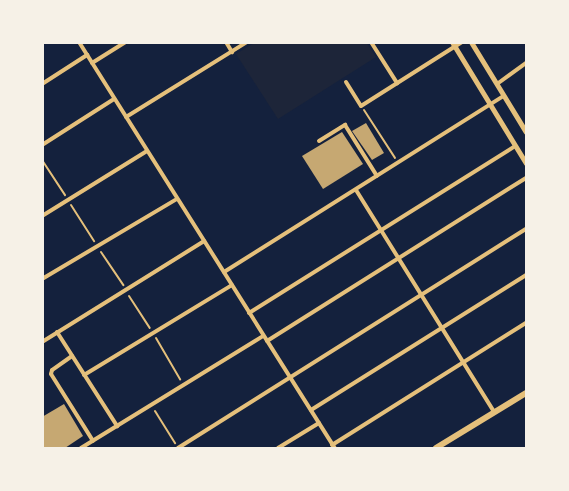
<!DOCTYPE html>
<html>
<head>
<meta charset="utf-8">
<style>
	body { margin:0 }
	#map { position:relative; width:569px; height:491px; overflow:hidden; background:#14213d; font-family:Manrope,sans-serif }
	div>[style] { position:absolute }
	.green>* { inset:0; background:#1d2539 }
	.building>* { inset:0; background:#c6a872 }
	.path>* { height:2px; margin:-1px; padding:0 1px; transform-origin:1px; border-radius:1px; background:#e5c07b }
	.minor>* { height:4px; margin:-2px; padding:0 2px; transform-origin:2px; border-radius:2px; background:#e5c07b }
	.tertiary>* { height:5px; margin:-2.5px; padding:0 2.5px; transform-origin:2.5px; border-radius:2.5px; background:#e5c07b }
	.secondary>* { height:5.5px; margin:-2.75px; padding:0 2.75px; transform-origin:2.75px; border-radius:2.75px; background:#e5c07b }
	span { translate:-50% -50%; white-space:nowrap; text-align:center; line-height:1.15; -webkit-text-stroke:5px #f6f1e7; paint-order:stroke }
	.frame { position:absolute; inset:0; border:44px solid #f6f1e7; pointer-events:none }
</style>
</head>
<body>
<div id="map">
	<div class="green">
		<i style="clip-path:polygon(366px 42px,376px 57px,278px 119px,236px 54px,254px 43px)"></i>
	</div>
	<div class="building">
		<i style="clip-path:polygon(366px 123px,384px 153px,372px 160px,352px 131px)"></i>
		<i style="clip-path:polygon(342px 132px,363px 164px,323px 189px,302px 156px)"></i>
		<i style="clip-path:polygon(64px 404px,83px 436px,65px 448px,42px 448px,42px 417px)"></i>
	</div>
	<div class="path">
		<i style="left:364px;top:110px;width:57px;rotate:57.1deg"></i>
		<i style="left:42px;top:160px;width:42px;rotate:56.7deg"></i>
		<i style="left:71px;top:205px;width:43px;rotate:57.4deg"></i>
		<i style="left:101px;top:252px;width:40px;rotate:56deg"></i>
		<i style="left:129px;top:296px;width:38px;rotate:57deg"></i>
		<i style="left:156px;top:338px;width:48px;rotate:59.7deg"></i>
		<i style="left:155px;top:411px;width:38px;rotate:58deg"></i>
	</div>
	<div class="minor">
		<i style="left:79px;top:42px;width:480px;rotate:57.8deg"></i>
		<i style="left:226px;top:42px;width:12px;rotate:59deg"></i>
		<i style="left:371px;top:42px;width:49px;rotate:57.6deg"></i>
		<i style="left:92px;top:63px;width:40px;rotate:-32deg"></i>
		<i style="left:346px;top:82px;width:28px;rotate:58deg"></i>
		<i style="left:361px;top:106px;width:120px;rotate:-32.4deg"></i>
		<i style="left:42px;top:84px;width:54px;rotate:-32.8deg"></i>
		<i style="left:497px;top:84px;width:36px;rotate:-36deg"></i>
		<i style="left:126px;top:117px;width:142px;rotate:-31.8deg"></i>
		<i style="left:319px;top:141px;width:31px;rotate:-32deg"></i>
		<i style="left:345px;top:125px;width:60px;rotate:57.9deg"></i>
		<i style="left:42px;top:145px;width:85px;rotate:-32.6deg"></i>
		<i style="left:356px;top:190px;width:261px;rotate:58.1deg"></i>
		<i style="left:42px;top:216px;width:123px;rotate:-31.8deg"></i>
		<i style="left:224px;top:272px;width:330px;rotate:-32.2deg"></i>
		<i style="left:42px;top:279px;width:157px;rotate:-30.7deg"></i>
		<i style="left:249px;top:313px;width:314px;rotate:-32.1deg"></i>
		<i style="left:57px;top:332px;width:112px;rotate:57.4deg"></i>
		<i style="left:267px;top:341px;width:306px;rotate:-32.2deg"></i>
		<i style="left:42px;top:342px;width:191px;rotate:-31.9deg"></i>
		<i style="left:72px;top:356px;width:24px;rotate:145deg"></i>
		<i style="left:52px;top:370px;width:4px;rotate:104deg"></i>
		<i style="left:51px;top:374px;width:79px;rotate:57.9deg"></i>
		<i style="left:84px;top:375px;width:173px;rotate:-31.3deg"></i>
		<i style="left:311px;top:410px;width:254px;rotate:-32.1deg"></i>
		<i style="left:332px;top:445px;width:229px;rotate:-32.2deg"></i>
		<i style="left:81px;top:448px;width:214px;rotate:-31.6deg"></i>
		<i style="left:178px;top:448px;width:411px;rotate:-32.2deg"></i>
		<i style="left:278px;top:448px;width:48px;rotate:-31.4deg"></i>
	</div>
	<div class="tertiary">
		<i style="left:452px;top:42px;width:142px;rotate:58.6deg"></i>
		<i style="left:471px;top:42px;width:105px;rotate:58.6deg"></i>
	</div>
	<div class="secondary">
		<i style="left:436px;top:448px;width:105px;rotate:-31.4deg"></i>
	</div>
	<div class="frame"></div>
</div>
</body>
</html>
